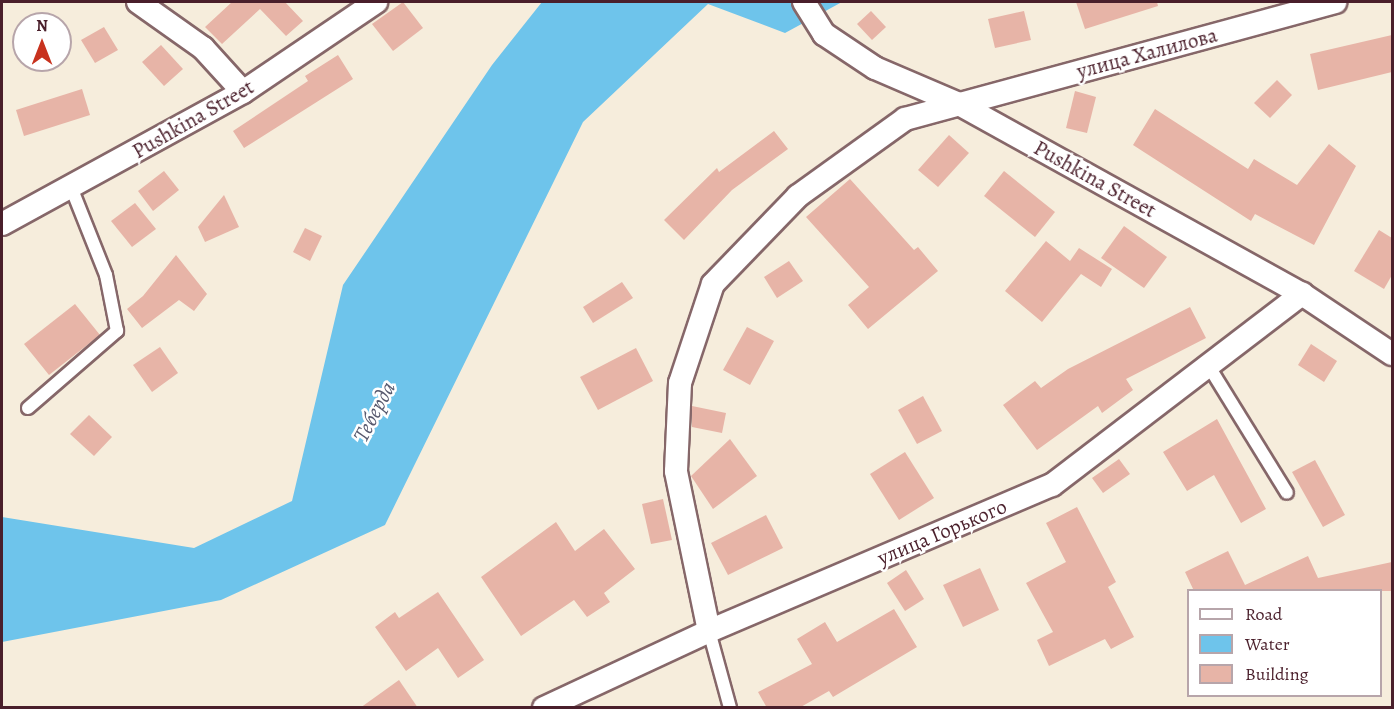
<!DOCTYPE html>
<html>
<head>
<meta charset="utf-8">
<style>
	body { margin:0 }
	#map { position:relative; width:1394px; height:709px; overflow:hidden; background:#f6eddc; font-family:Alegreya,serif }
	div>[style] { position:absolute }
	.water>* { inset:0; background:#6ec4eb }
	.building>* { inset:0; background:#e7b4a7 }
	.roads { filter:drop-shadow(2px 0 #866769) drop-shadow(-2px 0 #866769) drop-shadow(0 2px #866769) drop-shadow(0 -2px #866769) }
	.lane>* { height:12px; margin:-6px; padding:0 6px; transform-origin:6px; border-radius:6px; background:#fff }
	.street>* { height:22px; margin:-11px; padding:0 11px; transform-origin:11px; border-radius:11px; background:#fff }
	span { translate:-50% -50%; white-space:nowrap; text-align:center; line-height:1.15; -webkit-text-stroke:5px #fff; paint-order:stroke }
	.street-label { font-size:21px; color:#4a1f2b }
	.water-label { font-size:22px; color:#57596e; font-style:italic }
	.frame { position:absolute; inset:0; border:3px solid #4a1f2b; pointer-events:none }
	.legend { position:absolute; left:1187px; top:589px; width:195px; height:108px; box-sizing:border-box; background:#fff; border:2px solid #b7a5aa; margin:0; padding:8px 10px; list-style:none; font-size:18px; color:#4a1f2b }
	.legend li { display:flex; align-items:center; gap:12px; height:30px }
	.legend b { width:30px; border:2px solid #b7a5aa }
	.north { position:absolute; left:12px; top:12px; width:60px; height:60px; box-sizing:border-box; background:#fff; border:2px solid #b7a5aa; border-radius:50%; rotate:0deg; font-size:16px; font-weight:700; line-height:24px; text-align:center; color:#4a1f2b }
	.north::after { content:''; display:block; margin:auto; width:21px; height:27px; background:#c8321e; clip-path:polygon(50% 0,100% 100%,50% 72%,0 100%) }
</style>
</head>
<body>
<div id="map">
	<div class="water">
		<i style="clip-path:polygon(542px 2px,842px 2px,785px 33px,708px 4px,583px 122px,385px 525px,221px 600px,2px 642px,2px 517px,194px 548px,292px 501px,343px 285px,492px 65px)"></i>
	</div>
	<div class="building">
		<i style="clip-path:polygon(232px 2px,285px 2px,303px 21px,286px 36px,260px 9px,222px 44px,205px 27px)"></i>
		<i style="clip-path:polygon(403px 2px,423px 28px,393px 51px,372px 24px)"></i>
		<i style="clip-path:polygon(1076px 2px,1157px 2px,1158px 6px,1085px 29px)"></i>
		<i style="clip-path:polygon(871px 11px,886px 27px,872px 40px,857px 24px)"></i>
		<i style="clip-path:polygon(1024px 11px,1031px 40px,995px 48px,988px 19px)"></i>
		<i style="clip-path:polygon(104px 27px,118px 50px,95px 63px,81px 40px)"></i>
		<i style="clip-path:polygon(1392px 35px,1392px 72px,1318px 90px,1310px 54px)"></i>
		<i style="clip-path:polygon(161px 45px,183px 69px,164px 86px,142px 62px)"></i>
		<i style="clip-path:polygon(338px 55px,353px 79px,244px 148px,233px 131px,308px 81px,305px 76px)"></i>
		<i style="clip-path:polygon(1277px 80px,1292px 95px,1270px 118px,1254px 103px)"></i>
		<i style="clip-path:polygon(82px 89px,90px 115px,24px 136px,16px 110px)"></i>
		<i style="clip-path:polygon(1075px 91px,1096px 97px,1087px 133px,1066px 128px)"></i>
		<i style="clip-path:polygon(1155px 109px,1248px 169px,1254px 159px,1297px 185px,1329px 144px,1356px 166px,1314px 245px,1255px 214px,1251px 221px,1133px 145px)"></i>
		<i style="clip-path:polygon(774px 131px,788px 149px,732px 190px,684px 240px,664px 220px,717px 168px,719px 172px)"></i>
		<i style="clip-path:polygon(949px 135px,969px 153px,938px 187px,918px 170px)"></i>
		<i style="clip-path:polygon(164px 171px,179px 190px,153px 211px,138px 191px)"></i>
		<i style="clip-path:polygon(1004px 171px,1055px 212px,1035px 237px,984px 196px)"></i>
		<i style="clip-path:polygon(850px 179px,914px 250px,918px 247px,938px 271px,868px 329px,848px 305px,869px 287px,806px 217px)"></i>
		<i style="clip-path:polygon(224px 195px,239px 227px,205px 242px,198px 227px)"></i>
		<i style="clip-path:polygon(135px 203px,156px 229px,132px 247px,111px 221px)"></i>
		<i style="clip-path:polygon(1124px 226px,1167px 257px,1144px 288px,1101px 258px)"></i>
		<i style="clip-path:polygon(305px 228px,322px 236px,310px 261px,293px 252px)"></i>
		<i style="clip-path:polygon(1379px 230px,1392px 238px,1392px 275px,1384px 289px,1354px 271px)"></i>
		<i style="clip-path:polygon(1046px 241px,1070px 261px,1079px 248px,1112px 269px,1101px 287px,1081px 274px,1042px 322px,1005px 291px)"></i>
		<i style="clip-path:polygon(176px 255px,207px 294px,194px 311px,179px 300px,142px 328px,127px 309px,143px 296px)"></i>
		<i style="clip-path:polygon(789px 261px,803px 281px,777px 298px,764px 277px)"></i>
		<i style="clip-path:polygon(622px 282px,633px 298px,593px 323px,583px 307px)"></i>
		<i style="clip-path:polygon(75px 304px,100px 335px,49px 375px,24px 344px)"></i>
		<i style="clip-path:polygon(1190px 307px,1206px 338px,1126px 379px,1133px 390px,1102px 413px,1098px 406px,1037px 450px,1003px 405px,1035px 381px,1041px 388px,1068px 369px)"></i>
		<i style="clip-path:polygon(747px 327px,774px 341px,750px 385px,723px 370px)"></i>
		<i style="clip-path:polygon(1311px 344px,1337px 361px,1324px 382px,1298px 365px)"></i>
		<i style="clip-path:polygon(160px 347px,178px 373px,152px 392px,133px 365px)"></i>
		<i style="clip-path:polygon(636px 348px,653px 381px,598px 410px,580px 377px)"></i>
		<i style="clip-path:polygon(923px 396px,942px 431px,917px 444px,898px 410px)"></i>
		<i style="clip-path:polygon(692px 406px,726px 413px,722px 433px,692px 427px)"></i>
		<i style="clip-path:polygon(89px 415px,112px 437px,94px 456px,70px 434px)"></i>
		<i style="clip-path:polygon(1217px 419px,1266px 509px,1241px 523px,1214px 475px,1187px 491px,1163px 452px)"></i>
		<i style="clip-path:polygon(730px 439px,757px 476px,713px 509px,691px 476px)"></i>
		<i style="clip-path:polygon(905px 452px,934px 498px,899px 520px,870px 474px)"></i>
		<i style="clip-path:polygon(1119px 459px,1130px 474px,1103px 493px,1092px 478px)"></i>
		<i style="clip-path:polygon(1315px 460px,1345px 515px,1323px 527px,1292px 472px)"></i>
		<i style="clip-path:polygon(663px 499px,672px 540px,651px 544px,642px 504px)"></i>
		<i style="clip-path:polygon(1077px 507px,1116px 582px,1108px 587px,1134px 637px,1111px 649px,1105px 639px,1049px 666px,1037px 640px,1053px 632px,1026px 583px,1066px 562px,1046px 523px)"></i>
		<i style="clip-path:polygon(766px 515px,783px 548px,728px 575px,711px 543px)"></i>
		<i style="clip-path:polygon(556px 522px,575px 551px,604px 529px,635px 569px,604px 593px,610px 602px,587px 617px,574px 600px,521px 636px,481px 577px)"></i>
		<i style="clip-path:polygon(1228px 551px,1245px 585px,1308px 556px,1318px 578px,1392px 562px,1392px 591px,1194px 591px,1185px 572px)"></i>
		<i style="clip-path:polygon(980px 568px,999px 610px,963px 627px,943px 585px)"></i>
		<i style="clip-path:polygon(906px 570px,924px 599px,905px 611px,887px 583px)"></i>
		<i style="clip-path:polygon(438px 592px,484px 660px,458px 678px,438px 648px,406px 671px,375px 627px,395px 612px,399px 618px)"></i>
		<i style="clip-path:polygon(894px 609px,917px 647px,833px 697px,829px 691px,799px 708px,767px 708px,758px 692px,812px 664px,797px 639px,825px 622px,837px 642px)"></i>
		<i style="clip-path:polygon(399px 680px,418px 708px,360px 708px)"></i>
	</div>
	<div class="roads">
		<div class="lane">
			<i style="left:1208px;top:365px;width:150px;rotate:58.3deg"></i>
			<i style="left:28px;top:408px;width:118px;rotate:-40.9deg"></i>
			<i style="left:117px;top:331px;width:57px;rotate:-101.1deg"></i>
			<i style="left:106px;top:275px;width:95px;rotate:-111.7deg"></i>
			<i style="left:709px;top:631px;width:80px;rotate:74.7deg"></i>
		</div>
		<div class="street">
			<i style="left:138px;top:2px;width:80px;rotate:35.3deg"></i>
			<i style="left:203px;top:48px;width:59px;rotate:47.7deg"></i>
			<i style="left:804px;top:2px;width:38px;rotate:58deg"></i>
			<i style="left:824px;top:34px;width:61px;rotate:33.7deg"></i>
			<i style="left:875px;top:68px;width:91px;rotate:23.2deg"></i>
			<i style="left:959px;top:104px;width:392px;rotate:29deg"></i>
			<i style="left:1302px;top:294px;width:108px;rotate:33.7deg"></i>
			<i style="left:2px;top:224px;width:275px;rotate:-28.7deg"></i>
			<i style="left:243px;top:92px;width:161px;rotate:-34.1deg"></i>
			<i style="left:709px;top:631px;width:163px;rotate:-101.7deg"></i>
			<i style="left:676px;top:471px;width:88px;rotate:-87.4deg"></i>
			<i style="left:680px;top:383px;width:104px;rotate:-71.6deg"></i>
			<i style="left:713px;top:284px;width:122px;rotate:-46deg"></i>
			<i style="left:798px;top:196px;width:132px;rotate:-35.7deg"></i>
			<i style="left:905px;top:119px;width:446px;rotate:-15.2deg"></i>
			<i style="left:544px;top:708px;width:182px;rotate:-25deg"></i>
			<i style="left:709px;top:631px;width:373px;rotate:-23.1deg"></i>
			<i style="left:1052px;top:485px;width:315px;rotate:-37.4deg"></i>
		</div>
	</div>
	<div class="street-label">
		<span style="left:1147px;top:53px;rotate:-15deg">улица Халилова</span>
		<span style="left:193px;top:119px;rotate:-30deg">Pushkina Street</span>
		<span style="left:1095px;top:179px;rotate:29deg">Pushkina Street</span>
		<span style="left:942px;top:532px;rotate:-23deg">улица Горького</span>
	</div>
	<div class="water-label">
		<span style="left:375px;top:412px;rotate:-62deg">Теберда</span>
	</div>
	<div class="frame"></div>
	<ul class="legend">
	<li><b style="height:8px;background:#fff"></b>Road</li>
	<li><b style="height:16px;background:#6ec4eb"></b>Water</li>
	<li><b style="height:16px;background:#e7b4a7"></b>Building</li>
	</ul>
	<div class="north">N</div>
</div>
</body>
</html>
